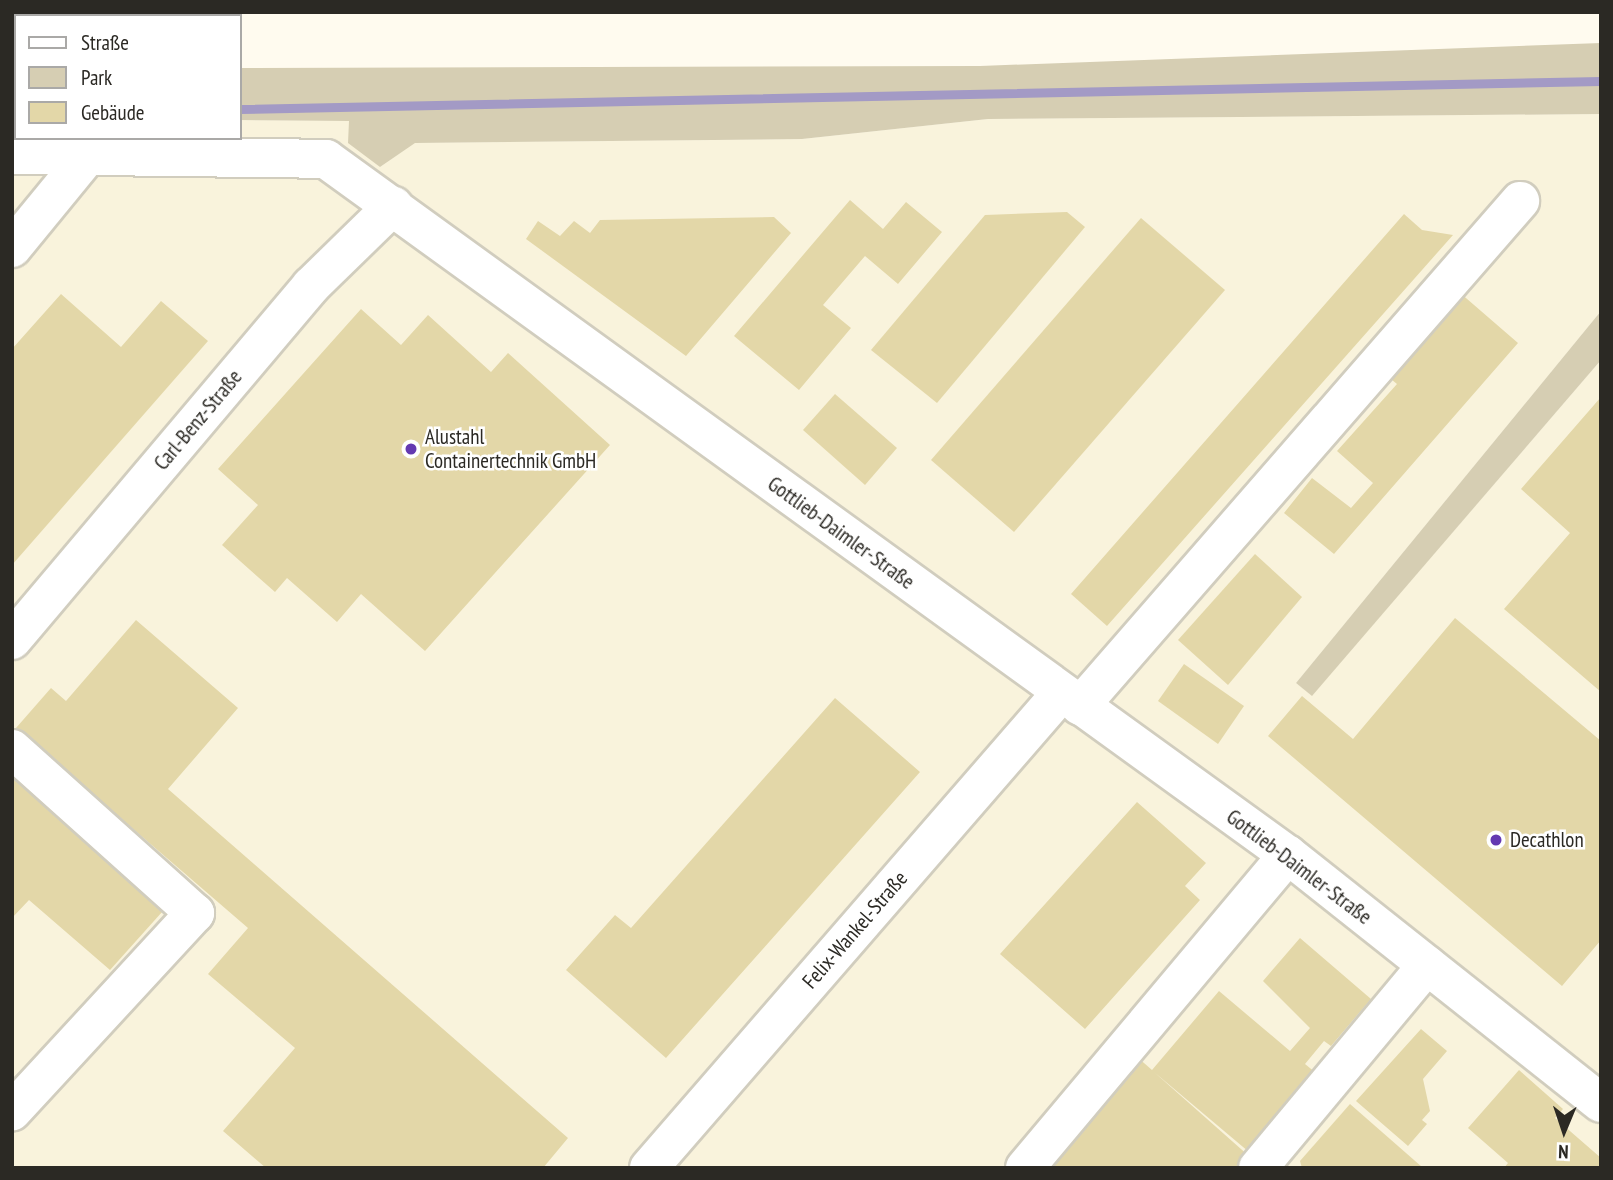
<!DOCTYPE html>
<html>
<head>
<meta charset="utf-8">
<style>
	body { margin:0 }
	#map { position:relative; width:1613px; height:1180px; overflow:hidden; background:#fffbef; font-family:"PT Sans Narrow",sans-serif }
	div>[style] { position:absolute }
	.built>* { inset:0; background:#f9f3dc }
	.green>* { inset:0; background:#d6ceb3 }
	.stream>* { height:9px; margin:-4.5px; padding:0 4.5px; transform-origin:4.5px; border-radius:4.5px; background:#a39ac5 }
	.building>* { inset:0; background:#e3d7a8 }
	.roads { filter:drop-shadow(2px 0 #d1cdbe) drop-shadow(-2px 0 #d1cdbe) drop-shadow(0 2px #d1cdbe) drop-shadow(0 -2px #d1cdbe) }
	.minor>* { height:38px; margin:-19px; padding:0 19px; transform-origin:19px; border-radius:19px; background:#fff }
	.dots>* { width:19px; height:19px; translate:-50% -50%; box-sizing:border-box; border:4px solid #fff; border-radius:50% }
	span { translate:-50% -50%; white-space:nowrap; text-align:center; line-height:1.15; -webkit-text-stroke:5px #fff; paint-order:stroke }
	.street-label { font-size:21px; color:#2b2924 }
	.poi-label { font-size:21px; color:#2b2924 }
	.left { translate:0 -50%; text-align:left }
	.frame { position:absolute; inset:0; border:14px solid #2b2924; pointer-events:none }
	.legend { position:absolute; left:14px; top:14px; width:228px; height:126px; box-sizing:border-box; background:#fff; border:2px solid #aaa9a7; margin:0; padding:9px 12px; list-style:none; font-size:21px; color:#2b2924 }
	.legend li { display:flex; align-items:center; gap:14px; height:35px }
	.legend b { width:35px; border:2px solid #aaa9a7 }
	.north { position:absolute; left:1529px; top:1096px; width:70px; height:70px; -webkit-text-stroke:5px #fff; paint-order:stroke; rotate:182deg; font-size:19px; font-weight:700; line-height:28px; text-align:center; color:#2b2924 }
	.north::after { content:''; display:block; margin:auto; width:24px; height:32px; background:#2b2924; clip-path:polygon(50% 0,100% 100%,50% 72%,0 100%) }
</style>
</head>
<body>
<div id="map">
	<div class="built">
		<i style="clip-path:polygon(1601px 114px,1601px 311px,1296px 683px,1312px 695px,1601px 360px,1601px 1168px,12px 1168px,12px 119px,16px 138px,240px 138px,240px 120px,350px 121px,380px 167px,414px 143px,802px 139px,988px 119px)"></i>
	</div>
	<div class="green">
		<i style="clip-path:polygon(1601px 43px,1601px 114px,988px 119px,802px 139px,415px 143px,380px 167px,348px 143px,349px 121px,240px 120px,240px 68px,980px 66px)"></i>
		<i style="clip-path:polygon(1601px 311px,1601px 360px,1312px 696px,1296px 683px)"></i>
	</div>
	<div class="stream">
		<i style="left:240px;top:109px;width:1361px;rotate:-1.18deg"></i>
		<i style="left:12px;top:112px;width:4px"></i>
	</div>
	<div class="building">
		<i style="clip-path:polygon(850px 200px,883px 229px,906px 202px,942px 232px,898px 284px,865px 256px,823px 305px,851px 328px,799px 390px,734px 336px)"></i>
		<i style="clip-path:polygon(1067px 212px,1085px 227px,937px 403px,871px 350px,985px 215px)"></i>
		<i style="clip-path:polygon(1404px 214px,1422px 230px,1453px 235px,1107px 626px,1071px 594px)"></i>
		<i style="clip-path:polygon(774px 217px,791px 233px,686px 356px,526px 239px,538px 221px,560px 236px,574px 221px,590px 233px,600px 220px)"></i>
		<i style="clip-path:polygon(1141px 218px,1225px 290px,1014px 532px,931px 460px)"></i>
		<i style="clip-path:polygon(1459px 292px,1518px 343px,1334px 554px,1284px 513px,1312px 478px,1351px 508px,1373px 483px,1337px 451px,1397px 384px,1386px 375px)"></i>
		<i style="clip-path:polygon(61px 294px,121px 347px,161px 301px,208px 341px,12px 565px,12px 349px)"></i>
		<i style="clip-path:polygon(361px 309px,401px 345px,428px 315px,491px 372px,508px 353px,610px 445px,425px 651px,361px 594px,337px 622px,287px 578px,275px 592px,222px 545px,258px 505px,218px 469px)"></i>
		<i style="clip-path:polygon(835px 394px,897px 448px,865px 485px,803px 430px)"></i>
		<i style="clip-path:polygon(1601px 397px,1601px 692px,1504px 609px,1570px 533px,1521px 489px)"></i>
		<i style="clip-path:polygon(1255px 554px,1302px 597px,1228px 685px,1178px 640px)"></i>
		<i style="clip-path:polygon(1455px 618px,1601px 741px,1601px 940px,1562px 986px,1268px 736px,1302px 696px,1353px 739px)"></i>
		<i style="clip-path:polygon(136px 620px,238px 708px,168px 789px,568px 1138px,543px 1168px,266px 1168px,223px 1131px,295px 1048px,208px 974px,248px 928px,16px 728px,51px 688px,66px 701px)"></i>
		<i style="clip-path:polygon(1184px 664px,1244px 706px,1218px 744px,1158px 701px)"></i>
		<i style="clip-path:polygon(835px 698px,920px 772px,666px 1058px,566px 970px,615px 915px,631px 928px)"></i>
		<i style="clip-path:polygon(21px 770px,171px 902px,110px 970px,29px 900px,12px 918px,12px 780px)"></i>
		<i style="clip-path:polygon(1137px 802px,1206px 863px,1185px 886px,1200px 900px,1085px 1029px,1000px 954px)"></i>
		<i style="clip-path:polygon(1300px 938px,1371px 999px,1331px 1046px,1324px 1041px,1305px 1064px,1316px 1073px,1249px 1152px,1154px 1072px,1250px 1157px,1241px 1168px,1037px 1168px,1136px 1056px,1152px 1070px,1219px 991px,1290px 1051px,1310px 1028px,1263px 981px)"></i>
		<i style="clip-path:polygon(1421px 1029px,1447px 1051px,1423px 1079px,1430px 1111px,1422px 1120px,1427px 1124px,1408px 1146px,1356px 1101px)"></i>
		<i style="clip-path:polygon(1519px 1070px,1563px 1109px,1555px 1118px,1601px 1158px,1601px 1168px,1504px 1168px,1508px 1163px,1468px 1128px)"></i>
		<i style="clip-path:polygon(1350px 1104px,1422px 1167px,1423px 1168px,1302px 1168px,1300px 1161px)"></i>
	</div>
	<div class="roads">
		<div class="minor">
			<i style="left:12px;top:155px;width:314px;rotate:0.7deg"></i>
			<i style="left:326px;top:159px;width:1187px;rotate:35.89deg"></i>
			<i style="left:1288px;top:855px;width:399px;rotate:38.4deg"></i>
			<i style="left:12px;top:248px;width:120px;rotate:-50.7deg"></i>
			<i style="left:12px;top:640px;width:463px;rotate:-49.8deg"></i>
			<i style="left:311px;top:286px;width:115px;rotate:-44.3deg"></i>
			<i style="left:1080px;top:706px;width:670px;rotate:-48.93deg"></i>
			<i style="left:12px;top:749px;width:246px;rotate:41.9deg"></i>
			<i style="left:195px;top:913px;width:270px;rotate:132.7deg"></i>
			<i style="left:649px;top:1168px;width:629px;rotate:-49.06deg"></i>
			<i style="left:1025px;top:1168px;width:409px;rotate:-50deg"></i>
			<i style="left:1258px;top:1168px;width:264px;rotate:-50.2deg"></i>
		</div>
	</div>
	<div class="dots">
		<i style="left:411px;top:449px;background:#6439b1"></i>
		<i style="left:1496px;top:840px;background:#6439b1"></i>
	</div>
	<div class="street-label">
		<span style="left:198px;top:420px;rotate:-50deg">Carl-Benz-Straße</span>
		<span style="left:841px;top:533px;rotate:36deg">Gottlieb-Daimler-Straße</span>
		<span style="left:1299px;top:867px;rotate:37deg">Gottlieb-Daimler-Straße</span>
		<span style="left:855px;top:930px;rotate:-49deg">Felix-Wankel-Straße</span>
	</div>
	<div class="poi-label">
		<span class="left" style="left:425px;top:449px">Alustahl<br>Containertechnik GmbH</span>
		<span class="left" style="left:1510px;top:840px">Decathlon</span>
	</div>
	<div class="frame"></div>
	<ul class="legend">
	<li><b style="height:9px;background:#fff"></b>Straße</li>
	<li><b style="height:19px;background:#d6ceb3"></b>Park</li>
	<li><b style="height:19px;background:#e3d7a8"></b>Gebäude</li>
	</ul>
	<div class="north">N</div>
</div>
</body>
</html>
